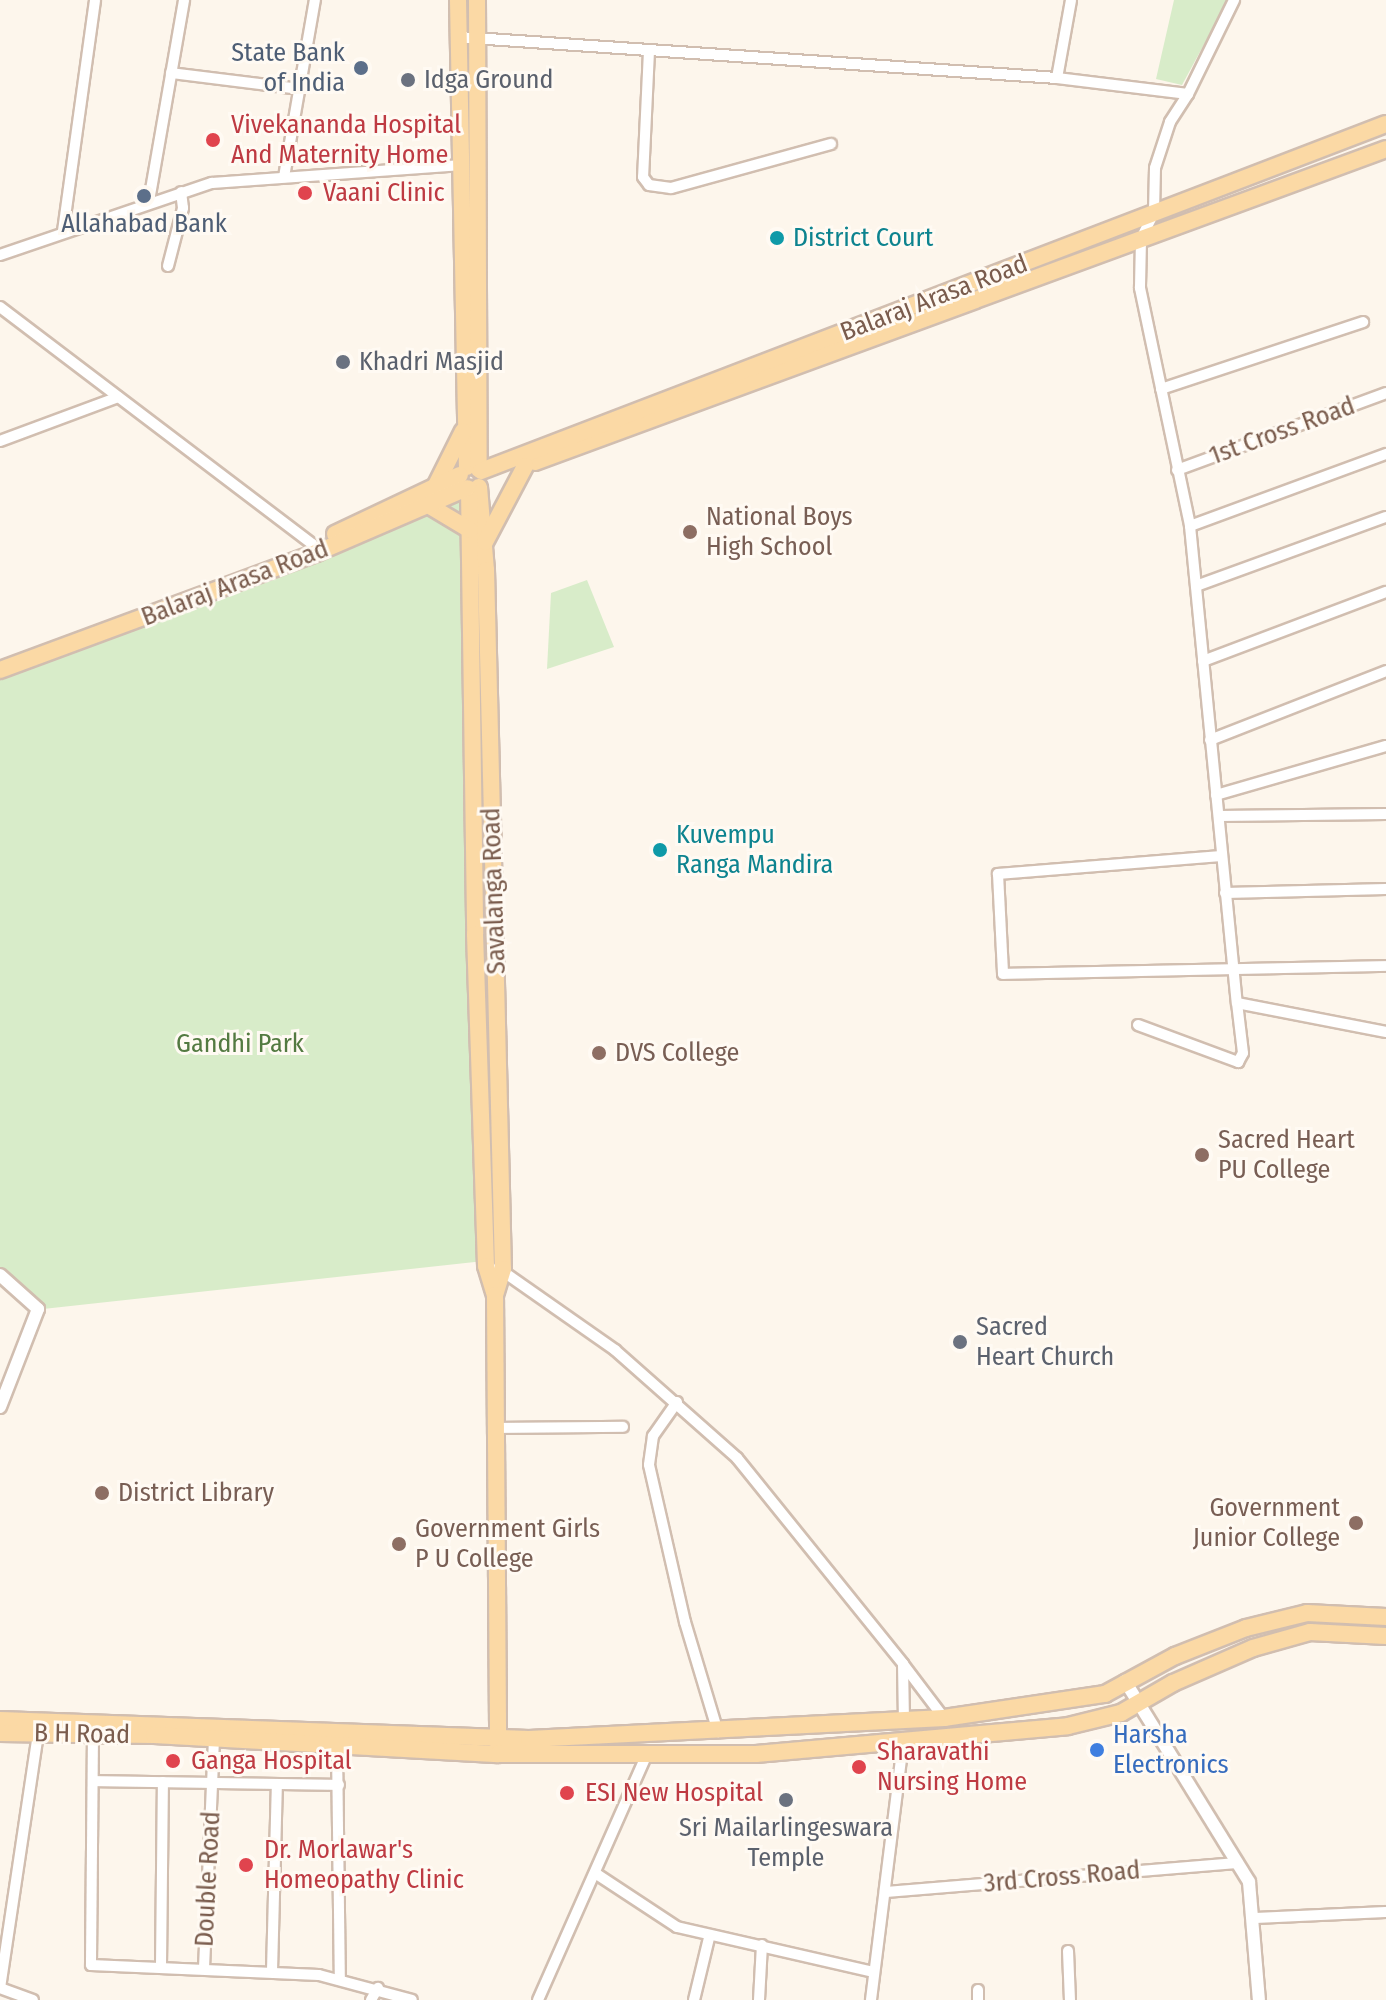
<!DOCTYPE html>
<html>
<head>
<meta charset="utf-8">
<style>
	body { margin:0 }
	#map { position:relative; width:1386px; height:2000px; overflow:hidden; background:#fdf6ec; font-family:"Fira Sans Condensed",sans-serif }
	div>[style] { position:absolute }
	.green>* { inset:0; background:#d8ecc9 }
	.roads { filter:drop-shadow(2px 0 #d1beb0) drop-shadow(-2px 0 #d1beb0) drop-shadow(0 2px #d1beb0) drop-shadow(0 -2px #d1beb0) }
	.minor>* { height:10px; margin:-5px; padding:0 5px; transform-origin:5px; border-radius:5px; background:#fff }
	.tertiary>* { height:12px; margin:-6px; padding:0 6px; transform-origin:6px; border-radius:6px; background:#fff }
	.primary>* { height:16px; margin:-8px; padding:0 8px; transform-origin:8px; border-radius:8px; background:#fbd9a5 }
	.dots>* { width:22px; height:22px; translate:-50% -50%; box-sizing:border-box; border:4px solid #fffaf3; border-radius:50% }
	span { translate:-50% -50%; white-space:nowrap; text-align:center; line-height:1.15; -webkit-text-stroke:6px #fffaf3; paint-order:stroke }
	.service-label { font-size:26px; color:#4e5e75 }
	.right { translate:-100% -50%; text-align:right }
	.worship-label { font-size:26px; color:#5b616d }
	.left { translate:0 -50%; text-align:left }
	.health-label { font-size:26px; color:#be3a42 }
	.culture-label { font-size:26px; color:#0d838f }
	.street-label { font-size:26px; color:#7a5c4d }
	.education-label { font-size:26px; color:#785e54 }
	.park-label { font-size:26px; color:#537a41 }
	.shop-label { font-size:26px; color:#366cbe }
</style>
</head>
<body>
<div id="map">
	<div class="green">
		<i style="clip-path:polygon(1174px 0,1228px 0,1182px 85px,1156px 79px)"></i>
		<i style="clip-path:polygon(471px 495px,484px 1261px,43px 1309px,0 1275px,0 675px)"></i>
		<i style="clip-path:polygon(587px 580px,614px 647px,547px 669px,551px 593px)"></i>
	</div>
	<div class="roads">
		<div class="minor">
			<i style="left:459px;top:37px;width:599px;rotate:3.92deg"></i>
			<i style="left:1057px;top:78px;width:132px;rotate:7deg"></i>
			<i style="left:1188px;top:94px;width:33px;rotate:123deg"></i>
			<i style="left:1170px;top:122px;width:48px;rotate:108.1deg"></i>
			<i style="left:1155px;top:168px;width:45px;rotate:91.3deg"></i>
			<i style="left:1154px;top:213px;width:29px;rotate:117deg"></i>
			<i style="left:1141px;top:239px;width:49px;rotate:91.2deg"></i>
			<i style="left:1140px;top:288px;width:243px;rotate:78.1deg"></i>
			<i style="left:1190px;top:526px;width:479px;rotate:84.4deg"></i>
			<i style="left:1237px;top:1003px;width:152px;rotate:11deg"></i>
			<i style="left:649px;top:51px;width:126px;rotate:92.7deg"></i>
			<i style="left:643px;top:177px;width:10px;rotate:53deg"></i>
			<i style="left:649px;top:185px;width:22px;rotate:8deg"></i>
			<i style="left:671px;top:188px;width:166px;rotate:-15.4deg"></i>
			<i style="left:171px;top:73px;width:129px;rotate:7.1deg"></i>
			<i style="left:1057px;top:78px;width:79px;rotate:-79.8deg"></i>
			<i style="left:1188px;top:94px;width:105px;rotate:-63.9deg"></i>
			<i style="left:284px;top:177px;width:180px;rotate:-80.1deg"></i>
			<i style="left:149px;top:201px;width:204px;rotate:-80.1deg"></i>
			<i style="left:63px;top:231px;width:233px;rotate:-82.1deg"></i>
			<i style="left:0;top:255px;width:224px;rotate:-18.8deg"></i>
			<i style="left:212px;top:183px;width:251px;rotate:-4.1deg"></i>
			<i style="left:168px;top:266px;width:60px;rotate:-75.5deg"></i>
			<i style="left:183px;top:208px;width:16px;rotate:-97deg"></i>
			<i style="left:0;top:307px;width:392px;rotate:37.2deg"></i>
			<i style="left:312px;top:544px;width:10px;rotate:66deg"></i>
			<i style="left:1161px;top:389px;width:213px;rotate:-18.3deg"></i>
			<i style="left:0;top:441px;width:126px;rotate:-20.4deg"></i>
			<i style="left:1177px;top:470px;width:223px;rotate:-20.2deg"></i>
			<i style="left:1190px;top:526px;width:209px;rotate:-20.2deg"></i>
			<i style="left:1196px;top:586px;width:202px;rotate:-20deg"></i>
			<i style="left:1203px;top:661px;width:196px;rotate:-20.7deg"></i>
			<i style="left:1210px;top:740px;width:189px;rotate:-21.4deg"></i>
			<i style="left:1216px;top:795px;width:177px;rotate:-16.1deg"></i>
			<i style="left:1220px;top:816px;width:166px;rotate:-0.7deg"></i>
			<i style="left:1221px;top:856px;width:224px;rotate:175.4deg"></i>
			<i style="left:998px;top:874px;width:100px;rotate:87.1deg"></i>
			<i style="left:1003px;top:974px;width:383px;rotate:-1.2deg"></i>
			<i style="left:1225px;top:893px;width:161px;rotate:-1.4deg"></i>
			<i style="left:1138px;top:1025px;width:107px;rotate:20.3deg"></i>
			<i style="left:1238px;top:1062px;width:10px;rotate:-61deg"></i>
			<i style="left:1243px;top:1053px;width:50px;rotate:-96.8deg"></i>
			<i style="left:498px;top:1268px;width:143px;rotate:35deg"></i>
			<i style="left:615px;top:1350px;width:163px;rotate:41.5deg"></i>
			<i style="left:737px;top:1458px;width:265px;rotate:51.1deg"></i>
			<i style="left:903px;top:1664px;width:55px;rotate:89deg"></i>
			<i style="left:677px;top:1402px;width:42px;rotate:125.2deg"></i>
			<i style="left:653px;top:1436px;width:29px;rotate:98deg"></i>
			<i style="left:649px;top:1465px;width:161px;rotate:77.1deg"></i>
			<i style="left:685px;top:1622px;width:115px;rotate:73.3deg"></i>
			<i style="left:497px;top:1428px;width:126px;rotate:-0.5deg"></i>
			<i style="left:903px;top:1664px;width:68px;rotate:52.8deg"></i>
			<i style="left:93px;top:1733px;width:232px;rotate:90.5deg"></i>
			<i style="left:91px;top:1965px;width:228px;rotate:2.5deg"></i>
			<i style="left:319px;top:1975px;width:96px;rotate:15deg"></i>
			<i style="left:337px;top:1747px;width:233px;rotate:89.3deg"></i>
			<i style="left:93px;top:1781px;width:246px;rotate:0.9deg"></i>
			<i style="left:595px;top:1873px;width:98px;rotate:33.4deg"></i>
			<i style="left:677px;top:1927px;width:201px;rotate:12.9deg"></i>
			<i style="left:885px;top:1892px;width:354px;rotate:-4.7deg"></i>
			<i style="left:1255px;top:1918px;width:131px;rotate:-2.6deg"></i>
			<i style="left:1068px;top:1951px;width:49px;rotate:87.7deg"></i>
			<i style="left:161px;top:1966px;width:184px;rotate:-89.4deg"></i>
			<i style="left:204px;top:1968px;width:226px;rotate:-87.5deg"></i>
			<i style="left:272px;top:1971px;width:186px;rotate:-88.5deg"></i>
			<i style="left:0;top:1988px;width:258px;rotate:-81.5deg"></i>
			<i style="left:0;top:1988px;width:35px;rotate:20deg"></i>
			<i style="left:978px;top:1990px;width:10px;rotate:90deg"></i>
			<i style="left:371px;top:2000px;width:14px;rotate:-60deg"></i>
			<i style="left:538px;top:2000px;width:269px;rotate:-66.1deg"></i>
			<i style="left:694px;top:2000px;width:64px;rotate:-76.4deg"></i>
			<i style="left:759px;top:2000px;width:55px;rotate:-86.9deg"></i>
			<i style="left:871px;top:2000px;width:260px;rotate:-82.9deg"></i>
		</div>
		<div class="tertiary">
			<i style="left:0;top:1275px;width:51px;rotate:41.8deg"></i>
			<i style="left:38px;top:1309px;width:105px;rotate:111.2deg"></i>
			<i style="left:1125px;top:1681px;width:236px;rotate:58.3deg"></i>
			<i style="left:1249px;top:1882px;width:118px;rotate:85.2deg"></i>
		</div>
		<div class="primary">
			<i style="left:458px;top:0;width:467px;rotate:88.9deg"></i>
			<i style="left:477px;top:0;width:469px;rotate:89.8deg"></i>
			<i style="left:535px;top:462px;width:907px;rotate:-20.19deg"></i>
			<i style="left:481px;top:471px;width:969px;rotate:-20.98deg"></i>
			<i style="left:436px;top:485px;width:60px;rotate:-63.4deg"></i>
			<i style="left:479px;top:487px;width:83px;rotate:85.2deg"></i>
			<i style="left:486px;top:570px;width:699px;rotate:88.61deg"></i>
			<i style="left:503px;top:1269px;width:27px;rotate:107deg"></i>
			<i style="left:469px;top:489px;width:445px;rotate:89.2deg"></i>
			<i style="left:475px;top:934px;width:332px;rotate:88.1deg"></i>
			<i style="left:486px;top:1266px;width:30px;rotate:73deg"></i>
			<i style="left:495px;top:1295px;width:450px;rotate:89.6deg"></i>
			<i style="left:428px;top:505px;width:49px;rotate:30.8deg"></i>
			<i style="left:335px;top:534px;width:138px;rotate:-25.3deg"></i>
			<i style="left:485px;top:542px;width:86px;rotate:-62.2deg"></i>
			<i style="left:0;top:670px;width:337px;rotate:-20.3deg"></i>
			<i style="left:316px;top:553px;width:164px;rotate:-23.3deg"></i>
			<i style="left:0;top:1720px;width:529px;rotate:2.06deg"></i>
			<i style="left:529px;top:1739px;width:416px;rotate:-2.9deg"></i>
			<i style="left:944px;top:1718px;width:163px;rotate:-8.5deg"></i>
			<i style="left:1105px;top:1694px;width:80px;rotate:-28.5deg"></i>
			<i style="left:1175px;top:1656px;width:76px;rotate:-21.5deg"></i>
			<i style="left:1246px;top:1628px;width:63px;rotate:-13.8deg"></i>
			<i style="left:1307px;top:1613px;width:79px;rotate:2.9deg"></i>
			<i style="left:0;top:1733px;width:154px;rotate:0.7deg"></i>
			<i style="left:154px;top:1735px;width:345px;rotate:3.2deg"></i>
			<i style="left:498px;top:1754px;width:258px"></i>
			<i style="left:756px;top:1754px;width:313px;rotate:-5.1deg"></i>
			<i style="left:1068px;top:1726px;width:55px;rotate:-13.8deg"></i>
			<i style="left:1121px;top:1713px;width:60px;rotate:-30deg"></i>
			<i style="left:1173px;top:1683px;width:87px;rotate:-23.6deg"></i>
			<i style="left:1253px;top:1648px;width:59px;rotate:-15.7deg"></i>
			<i style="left:1310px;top:1632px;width:76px;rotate:3deg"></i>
		</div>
	</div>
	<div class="dots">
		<i style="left:361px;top:68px;background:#5c6f8a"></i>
		<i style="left:408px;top:80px;background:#6b7280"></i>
		<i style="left:213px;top:140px;background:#e0444e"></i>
		<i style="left:305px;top:193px;background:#e0444e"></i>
		<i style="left:144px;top:196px;background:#5c6f8a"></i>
		<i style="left:777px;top:238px;background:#0f9aa8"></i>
		<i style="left:343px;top:362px;background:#6b7280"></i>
		<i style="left:690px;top:532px;background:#8d6e63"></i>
		<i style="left:660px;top:850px;background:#0f9aa8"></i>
		<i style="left:599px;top:1053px;background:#8d6e63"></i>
		<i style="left:1202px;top:1155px;background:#8d6e63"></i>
		<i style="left:960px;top:1342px;background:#6b7280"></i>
		<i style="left:102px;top:1493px;background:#8d6e63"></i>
		<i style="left:1356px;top:1523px;background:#8d6e63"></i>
		<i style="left:399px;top:1544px;background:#8d6e63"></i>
		<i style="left:1097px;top:1750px;background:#3f7fe0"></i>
		<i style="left:173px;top:1761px;background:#e0444e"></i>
		<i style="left:859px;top:1767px;background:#e0444e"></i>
		<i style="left:567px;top:1793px;background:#e0444e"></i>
		<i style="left:786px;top:1800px;background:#6b7280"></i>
		<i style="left:246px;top:1865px;background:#e0444e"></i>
	</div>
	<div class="service-label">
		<span class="right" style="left:345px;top:68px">State Bank<br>of India</span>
		<span style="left:144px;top:224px">Allahabad Bank</span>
	</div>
	<div class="worship-label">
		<span class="left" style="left:424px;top:80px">Idga Ground</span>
		<span class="left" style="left:359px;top:362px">Khadri Masjid</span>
		<span class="left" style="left:976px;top:1342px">Sacred<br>Heart Church</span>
		<span style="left:786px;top:1843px">Sri Mailarlingeswara<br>Temple</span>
	</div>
	<div class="health-label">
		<span class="left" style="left:231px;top:140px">Vivekananda Hospital<br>And Maternity Home</span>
		<span class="left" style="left:323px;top:193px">Vaani Clinic</span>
		<span class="left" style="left:877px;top:1767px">Sharavathi<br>Nursing Home</span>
		<span class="left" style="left:191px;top:1761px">Ganga Hospital</span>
		<span class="left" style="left:585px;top:1793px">ESI New Hospital</span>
		<span class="left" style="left:264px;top:1865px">Dr. Morlawar's<br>Homeopathy Clinic</span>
	</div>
	<div class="culture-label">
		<span class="left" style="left:793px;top:238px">District Court</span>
		<span class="left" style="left:676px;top:850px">Kuvempu<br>Ranga Mandira</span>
	</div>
	<div class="street-label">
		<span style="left:934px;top:298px;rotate:-21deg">Balaraj Arasa Road</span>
		<span style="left:1282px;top:431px;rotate:-20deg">1st Cross Road</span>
		<span style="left:235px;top:583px;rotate:-21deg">Balaraj Arasa Road</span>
		<span style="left:494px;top:891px;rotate:-92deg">Savalanga Road</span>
		<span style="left:82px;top:1734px;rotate:1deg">B H Road</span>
		<span style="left:1062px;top:1877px;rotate:-5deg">3rd Cross Road</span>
		<span style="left:208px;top:1879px;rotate:-87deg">Double Road</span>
	</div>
	<div class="education-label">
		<span class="left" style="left:706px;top:532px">National Boys<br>High School</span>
		<span class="left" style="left:615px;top:1053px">DVS College</span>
		<span class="left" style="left:1218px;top:1155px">Sacred Heart<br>PU College</span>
		<span class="left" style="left:118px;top:1493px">District Library</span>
		<span class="right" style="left:1340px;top:1523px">Government<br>Junior College</span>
		<span class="left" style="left:415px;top:1544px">Government Girls<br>P U College</span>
	</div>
	<div class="park-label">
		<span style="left:240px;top:1044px">Gandhi Park</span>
	</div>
	<div class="shop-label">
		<span class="left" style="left:1113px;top:1750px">Harsha<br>Electronics</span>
	</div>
</div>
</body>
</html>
